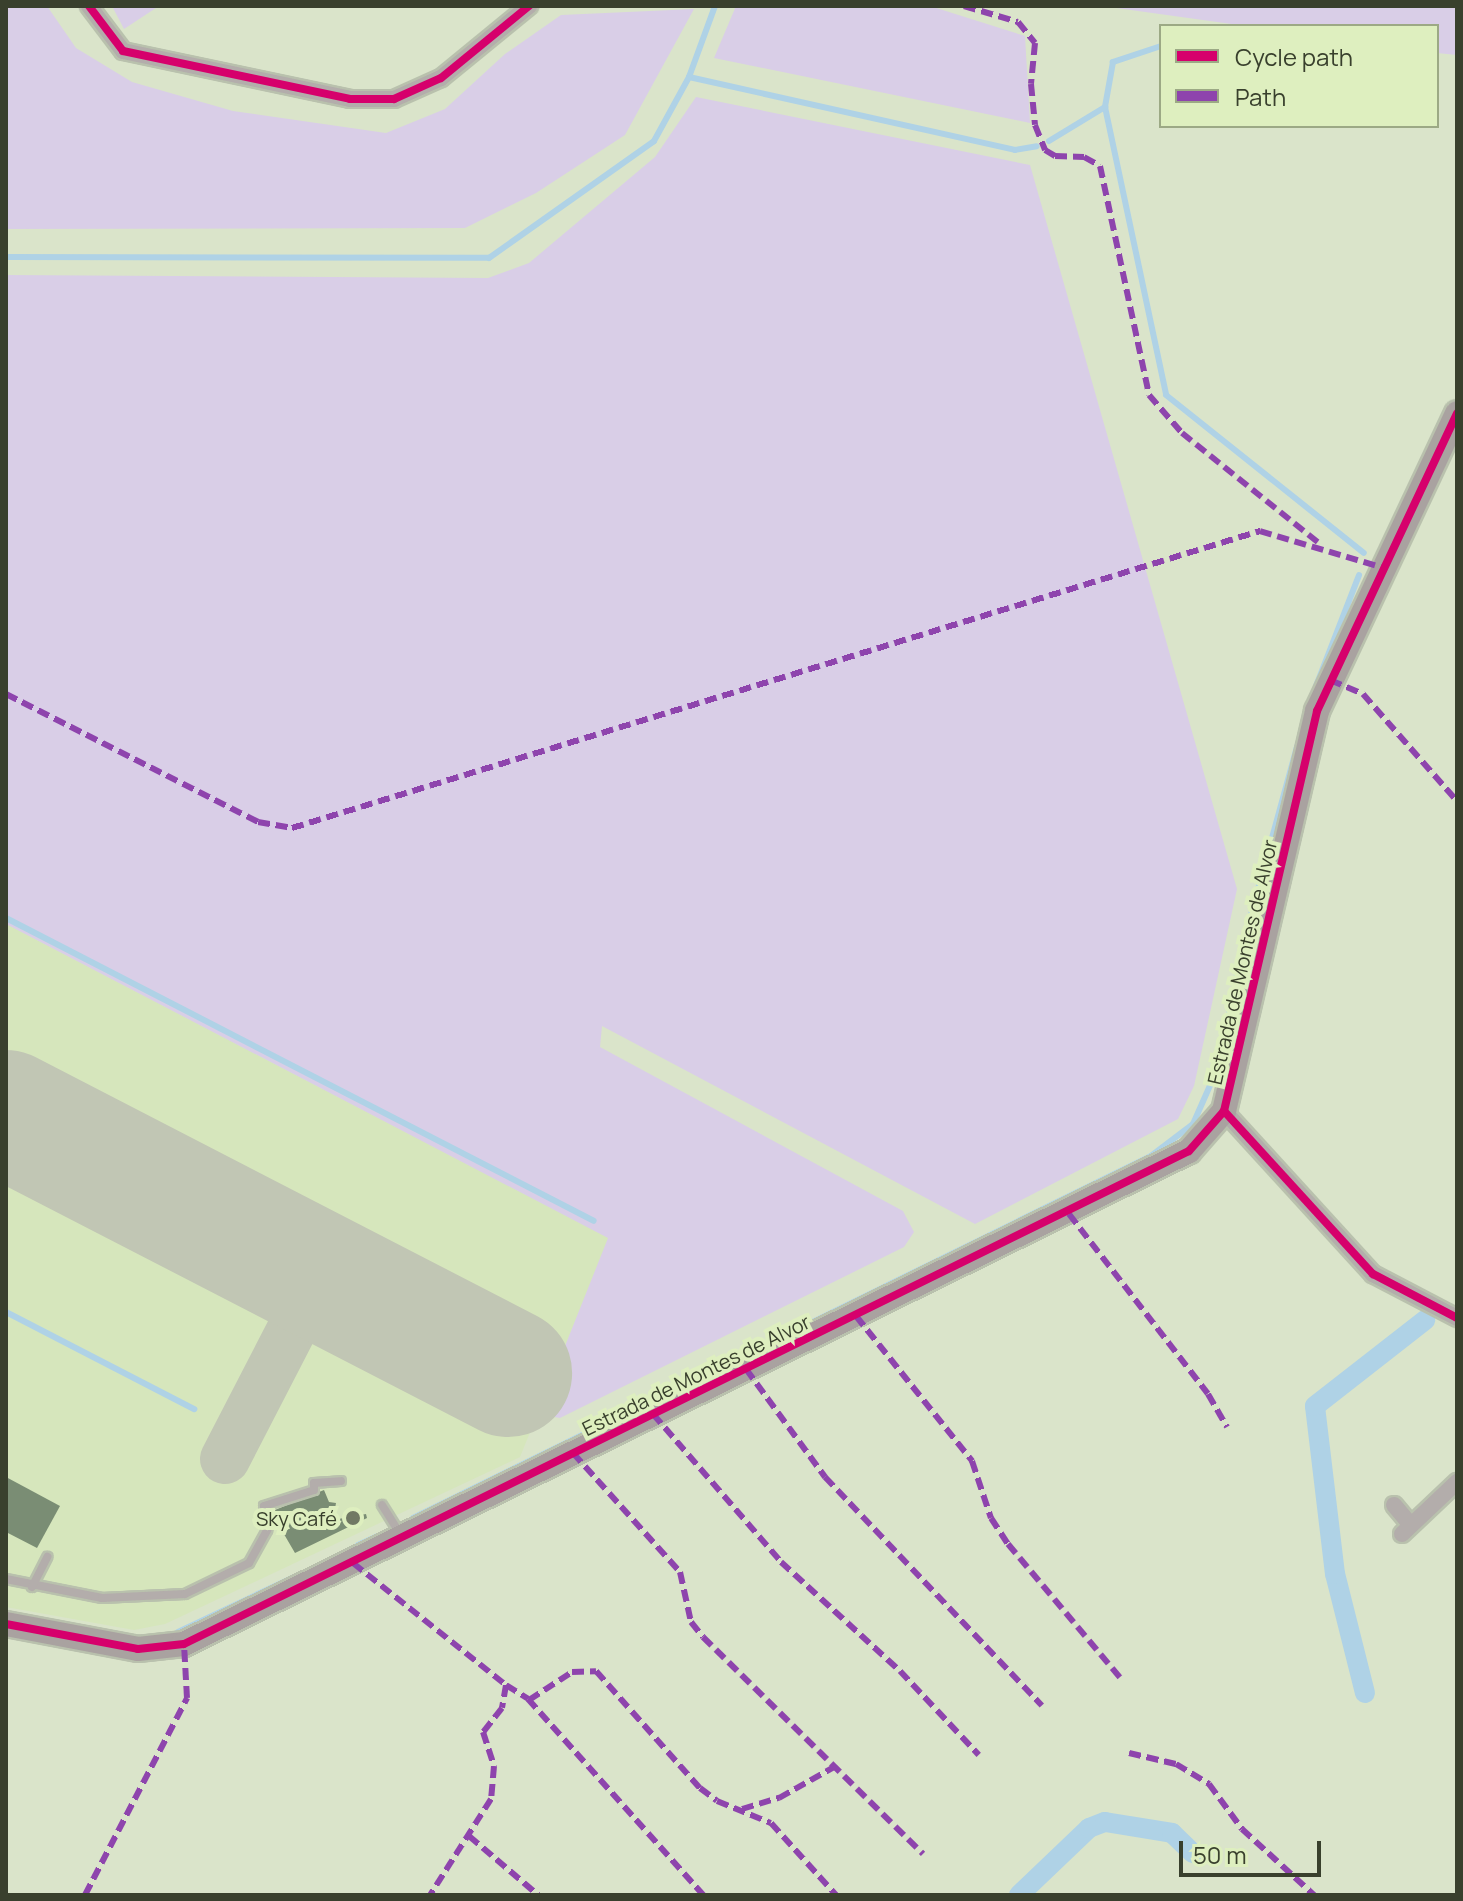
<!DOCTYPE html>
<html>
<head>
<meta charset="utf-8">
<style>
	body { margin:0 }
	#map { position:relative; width:1463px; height:1901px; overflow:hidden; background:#dae4ca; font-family:Manrope,sans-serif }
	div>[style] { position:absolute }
	.built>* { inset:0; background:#d6e6bc }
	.green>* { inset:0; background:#d9cee7 }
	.stream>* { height:6px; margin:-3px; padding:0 3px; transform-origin:3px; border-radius:3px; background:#afd2e6 }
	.canal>* { height:20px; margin:-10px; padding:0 10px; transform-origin:10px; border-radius:10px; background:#afd2e6 }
	.taxiway>* { height:50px; margin:-25px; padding:0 25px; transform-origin:25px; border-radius:25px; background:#c1c6b4 }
	.runway>* { height:128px; margin:-64px; padding:0 64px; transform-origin:64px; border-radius:64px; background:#c1c6b4 }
	.building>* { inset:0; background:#7a8d74 }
	.roads { filter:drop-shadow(2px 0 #b9c1ad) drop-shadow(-2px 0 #b9c1ad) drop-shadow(0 2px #b9c1ad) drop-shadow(0 -2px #b9c1ad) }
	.lane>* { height:8px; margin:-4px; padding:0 4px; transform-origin:4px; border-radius:4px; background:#b3adab }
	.street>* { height:16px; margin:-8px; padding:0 8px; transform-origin:8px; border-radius:8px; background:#b3adab }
	.secondary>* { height:24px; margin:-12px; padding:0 12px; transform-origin:12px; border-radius:12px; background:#a9a2a0 }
	.quiet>* { height:6px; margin-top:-3px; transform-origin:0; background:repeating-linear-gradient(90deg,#8e44ad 0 12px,transparent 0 18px) }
	.cycleway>* { height:8px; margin:-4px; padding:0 4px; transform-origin:4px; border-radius:4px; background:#d6006c }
	.dots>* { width:22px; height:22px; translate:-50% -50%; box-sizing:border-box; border:4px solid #deefbf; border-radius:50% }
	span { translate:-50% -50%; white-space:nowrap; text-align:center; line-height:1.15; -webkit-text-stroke:8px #deefbf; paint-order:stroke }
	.street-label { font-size:20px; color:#39402d }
	.poi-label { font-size:20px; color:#39402d }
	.right { translate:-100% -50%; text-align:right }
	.frame { position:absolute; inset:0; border:8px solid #39402d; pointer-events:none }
	.legend { position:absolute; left:1159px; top:24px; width:280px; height:104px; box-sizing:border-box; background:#deefbf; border:2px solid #9ca985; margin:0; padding:10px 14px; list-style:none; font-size:24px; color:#39402d }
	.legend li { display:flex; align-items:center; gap:16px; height:40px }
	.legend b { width:40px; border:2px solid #9ca985 }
	.scale { position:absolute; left:1179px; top:1841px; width:142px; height:36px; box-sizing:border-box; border:4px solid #39402d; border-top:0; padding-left:10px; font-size:24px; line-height:28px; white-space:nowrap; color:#39402d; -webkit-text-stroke:6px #deefbf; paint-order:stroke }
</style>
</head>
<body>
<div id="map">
	<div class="built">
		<i style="clip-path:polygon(6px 924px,609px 1238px,520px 1457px,165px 1624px,134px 1630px,6px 1607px)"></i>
	</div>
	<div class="green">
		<i style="clip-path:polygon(47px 6px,76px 48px,132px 82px,233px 111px,386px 133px,445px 109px,505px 54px,561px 15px,694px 9px,625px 135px,536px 193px,465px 228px,6px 229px,6px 7px)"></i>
		<i style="clip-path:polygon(112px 6px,159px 6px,124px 29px)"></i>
		<i style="clip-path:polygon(736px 6px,930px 6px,1025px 36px,1030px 123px,714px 58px)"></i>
		<i style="clip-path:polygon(1102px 6px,1457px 6px,1457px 55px,1437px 53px,1437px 26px,1246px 26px)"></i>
		<i style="clip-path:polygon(696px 97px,1030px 165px,1237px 889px,1194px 1086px,1178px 1119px,975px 1224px,602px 1026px,600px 1047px,903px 1211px,914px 1232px,904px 1247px,560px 1418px,538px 1414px,608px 1238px,6px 924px,6px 275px,488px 278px,529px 263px,655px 157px)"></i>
	</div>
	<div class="stream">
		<i style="left:1161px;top:46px;width:51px;rotate:161.6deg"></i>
		<i style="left:1113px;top:62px;width:46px;rotate:100.1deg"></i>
		<i style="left:1105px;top:107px;width:294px;rotate:78deg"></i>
		<i style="left:1166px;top:395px;width:253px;rotate:38.6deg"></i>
		<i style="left:689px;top:77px;width:334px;rotate:12.6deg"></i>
		<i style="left:1015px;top:150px;width:22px;rotate:-10deg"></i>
		<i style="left:1049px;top:141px;width:66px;rotate:-31.3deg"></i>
		<i style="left:6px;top:257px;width:483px;rotate:0.1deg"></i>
		<i style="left:489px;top:258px;width:202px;rotate:-35.3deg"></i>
		<i style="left:654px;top:141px;width:73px;rotate:-61.3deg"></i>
		<i style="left:689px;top:77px;width:76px;rotate:-69.9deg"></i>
		<i style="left:1316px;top:686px;width:119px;rotate:-68.8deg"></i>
		<i style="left:6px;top:918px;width:661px;rotate:27.26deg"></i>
		<i style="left:6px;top:1312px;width:212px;rotate:27.3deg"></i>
		<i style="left:413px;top:1518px;width:822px;rotate:-26.13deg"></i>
		<i style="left:1151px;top:1156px;width:53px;rotate:-37.3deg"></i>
		<i style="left:1193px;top:1124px;width:64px;rotate:-66.2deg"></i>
		<i style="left:1219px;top:1065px;width:123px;rotate:-78.8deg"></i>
		<i style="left:1243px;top:944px;width:205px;rotate:-74.7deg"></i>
		<i style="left:358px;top:1545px;width:21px;rotate:-25deg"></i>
		<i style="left:178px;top:1632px;width:128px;rotate:-25.4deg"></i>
	</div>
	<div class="canal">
		<i style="left:1365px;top:1693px;width:123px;rotate:-104.1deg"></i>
		<i style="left:1335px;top:1574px;width:169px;rotate:-96.8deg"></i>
		<i style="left:1315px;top:1406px;width:140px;rotate:-38deg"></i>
		<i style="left:1019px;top:1895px;width:97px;rotate:-43.7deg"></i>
		<i style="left:1089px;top:1828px;width:17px;rotate:-21deg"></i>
		<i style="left:1105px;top:1822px;width:68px;rotate:9.3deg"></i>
		<i style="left:1172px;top:1833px;width:29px;rotate:44deg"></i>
	</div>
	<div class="taxiway">
		<i style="left:225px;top:1459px;width:183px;rotate:-62.7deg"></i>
		<i style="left:309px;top:1296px;width:17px;rotate:-36deg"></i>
		<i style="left:323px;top:1286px;width:15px;rotate:-4deg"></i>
	</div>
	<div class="runway">
		<i style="left:6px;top:1114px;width:565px;rotate:27.29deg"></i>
	</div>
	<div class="building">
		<i style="clip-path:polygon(6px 1477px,60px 1506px,37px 1548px,6px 1532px)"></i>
		<i style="clip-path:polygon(324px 1490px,329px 1502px,336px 1503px,333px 1520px,366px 1514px,367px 1518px,295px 1553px,274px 1517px,275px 1510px)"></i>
	</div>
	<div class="roads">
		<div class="lane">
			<i style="left:382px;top:1505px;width:34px;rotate:58deg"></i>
			<i style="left:6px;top:1579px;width:98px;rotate:11.2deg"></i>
			<i style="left:102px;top:1598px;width:83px;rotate:-2.8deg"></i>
			<i style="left:185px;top:1594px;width:71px;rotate:-25.8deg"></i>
			<i style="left:249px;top:1563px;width:38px;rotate:-61deg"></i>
			<i style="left:267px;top:1530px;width:24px;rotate:-97deg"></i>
			<i style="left:264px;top:1506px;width:52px;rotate:-17.7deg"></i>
			<i style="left:314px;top:1490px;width:7px;rotate:-90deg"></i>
			<i style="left:314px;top:1483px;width:27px;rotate:-4deg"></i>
			<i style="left:32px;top:1587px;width:34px;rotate:-63deg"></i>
		</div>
		<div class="street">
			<i style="left:89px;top:6px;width:56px;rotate:52.9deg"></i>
			<i style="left:123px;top:51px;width:232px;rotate:11.9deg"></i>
			<i style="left:350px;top:99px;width:44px"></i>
			<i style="left:394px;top:99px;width:51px;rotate:-24.1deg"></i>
			<i style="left:441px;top:78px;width:114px;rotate:-39.3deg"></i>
			<i style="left:1224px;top:1111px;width:221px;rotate:47.6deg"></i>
			<i style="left:1373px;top:1274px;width:95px;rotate:27.6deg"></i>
			<i style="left:1394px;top:1505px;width:26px;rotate:50deg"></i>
			<i style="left:1402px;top:1534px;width:76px;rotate:-43.4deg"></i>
		</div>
		<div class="secondary">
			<i style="left:6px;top:1624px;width:134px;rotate:10.7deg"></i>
			<i style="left:138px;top:1649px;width:46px;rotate:-6.2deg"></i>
			<i style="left:184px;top:1644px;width:1119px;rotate:-26.13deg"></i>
			<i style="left:1189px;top:1151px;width:53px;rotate:-48.8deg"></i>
			<i style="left:1224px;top:1111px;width:411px;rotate:-76.9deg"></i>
			<i style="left:1317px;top:711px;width:329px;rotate:-64.8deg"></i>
		</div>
	</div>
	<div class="quiet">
		<i style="left:964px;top:6px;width:56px;rotate:16.5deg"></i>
		<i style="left:1018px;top:22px;width:27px;rotate:51deg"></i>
		<i style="left:1035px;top:43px;width:41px;rotate:95.6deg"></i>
		<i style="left:1031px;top:84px;width:41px;rotate:84.4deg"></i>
		<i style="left:1035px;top:125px;width:27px;rotate:68deg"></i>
		<i style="left:1045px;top:150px;width:12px;rotate:31deg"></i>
		<i style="left:1055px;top:156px;width:29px;rotate:2deg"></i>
		<i style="left:1084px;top:157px;width:18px;rotate:29deg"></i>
		<i style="left:1100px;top:166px;width:234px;rotate:77.9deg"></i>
		<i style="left:1149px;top:395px;width:50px;rotate:49deg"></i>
		<i style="left:1182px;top:433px;width:176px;rotate:38.8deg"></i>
		<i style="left:1330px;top:680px;width:36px;rotate:23deg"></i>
		<i style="left:1363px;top:694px;width:142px;rotate:48.7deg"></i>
		<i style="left:6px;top:694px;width:283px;rotate:26.9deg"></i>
		<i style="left:258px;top:822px;width:35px;rotate:10deg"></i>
		<i style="left:292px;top:828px;width:1013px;rotate:-17.06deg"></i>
		<i style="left:1260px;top:531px;width:129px;rotate:16.6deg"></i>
		<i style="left:1069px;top:1214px;width:227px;rotate:52.3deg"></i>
		<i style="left:1208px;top:1394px;width:38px;rotate:60deg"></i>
		<i style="left:856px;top:1316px;width:186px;rotate:51.3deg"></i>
		<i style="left:972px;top:1461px;width:60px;rotate:71.6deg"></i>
		<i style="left:991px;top:1518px;width:31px;rotate:57deg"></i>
		<i style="left:1008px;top:1544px;width:179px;rotate:50deg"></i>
		<i style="left:746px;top:1369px;width:134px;rotate:53.8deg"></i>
		<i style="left:825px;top:1477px;width:315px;rotate:46.5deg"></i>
		<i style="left:653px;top:1414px;width:196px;rotate:49.1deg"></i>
		<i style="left:781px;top:1562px;width:161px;rotate:42.5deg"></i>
		<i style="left:900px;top:1671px;width:115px;rotate:46.8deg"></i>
		<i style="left:573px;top:1453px;width:160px;rotate:48deg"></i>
		<i style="left:680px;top:1572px;width:51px;rotate:77.6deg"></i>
		<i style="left:691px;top:1622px;width:19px;rotate:51deg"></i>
		<i style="left:703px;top:1637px;width:309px;rotate:44.6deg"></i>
		<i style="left:353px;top:1563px;width:196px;rotate:38.6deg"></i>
		<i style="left:506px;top:1685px;width:23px;rotate:100deg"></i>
		<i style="left:502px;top:1708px;width:31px;rotate:128deg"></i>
		<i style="left:483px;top:1732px;width:36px;rotate:72deg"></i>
		<i style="left:494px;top:1766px;width:33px;rotate:95deg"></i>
		<i style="left:491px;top:1799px;width:114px;rotate:122.4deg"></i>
		<i style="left:506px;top:1685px;width:26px;rotate:32deg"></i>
		<i style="left:528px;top:1699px;width:263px;rotate:48.2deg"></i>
		<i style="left:529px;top:1700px;width:51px;rotate:-33.1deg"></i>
		<i style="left:572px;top:1672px;width:24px;rotate:-2deg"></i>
		<i style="left:596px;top:1671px;width:157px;rotate:48.4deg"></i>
		<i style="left:700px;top:1788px;width:21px;rotate:37deg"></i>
		<i style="left:717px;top:1801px;width:58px;rotate:22.2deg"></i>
		<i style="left:771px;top:1823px;width:97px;rotate:47.9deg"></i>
		<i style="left:1129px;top:1753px;width:48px;rotate:13.2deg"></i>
		<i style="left:1176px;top:1764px;width:39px;rotate:31deg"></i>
		<i style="left:1209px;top:1784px;width:56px;rotate:53.7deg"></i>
		<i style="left:1242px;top:1829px;width:98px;rotate:42.5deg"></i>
		<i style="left:742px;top:1809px;width:39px;rotate:-17deg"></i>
		<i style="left:779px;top:1798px;width:63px;rotate:-29.4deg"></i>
		<i style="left:469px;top:1836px;width:91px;rotate:40.5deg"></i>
		<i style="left:85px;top:1895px;width:222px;rotate:-62.6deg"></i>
		<i style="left:187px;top:1698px;width:54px;rotate:-93.2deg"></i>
	</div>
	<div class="cycleway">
		<i style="left:89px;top:6px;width:56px;rotate:52.9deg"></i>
		<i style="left:123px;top:51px;width:232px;rotate:11.9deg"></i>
		<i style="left:350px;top:99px;width:44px"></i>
		<i style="left:394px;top:99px;width:51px;rotate:-24.1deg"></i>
		<i style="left:441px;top:78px;width:114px;rotate:-39.3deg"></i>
		<i style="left:1224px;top:1111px;width:221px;rotate:47.6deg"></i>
		<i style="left:1373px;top:1274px;width:95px;rotate:27.6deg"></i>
		<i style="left:6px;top:1624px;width:134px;rotate:10.7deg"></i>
		<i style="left:138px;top:1649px;width:46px;rotate:-6.2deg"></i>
		<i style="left:184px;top:1644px;width:1119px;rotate:-26.13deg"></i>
		<i style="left:1189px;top:1151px;width:53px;rotate:-48.8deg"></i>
		<i style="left:1224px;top:1111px;width:411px;rotate:-76.9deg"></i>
		<i style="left:1317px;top:711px;width:329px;rotate:-64.8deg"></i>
	</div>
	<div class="dots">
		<i style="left:353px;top:1518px;background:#717964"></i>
	</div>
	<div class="street-label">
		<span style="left:1242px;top:962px;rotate:-77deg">Estrada de Montes de Alvor</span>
		<span style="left:696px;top:1375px;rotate:-26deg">Estrada de Montes de Alvor</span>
	</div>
	<div class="poi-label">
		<span class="right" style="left:337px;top:1518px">Sky Café</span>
	</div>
	<div class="frame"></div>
	<ul class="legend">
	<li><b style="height:10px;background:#d6006c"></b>Cycle path</li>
	<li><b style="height:10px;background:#8e44ad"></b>Path</li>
	</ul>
	<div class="scale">50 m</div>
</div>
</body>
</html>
